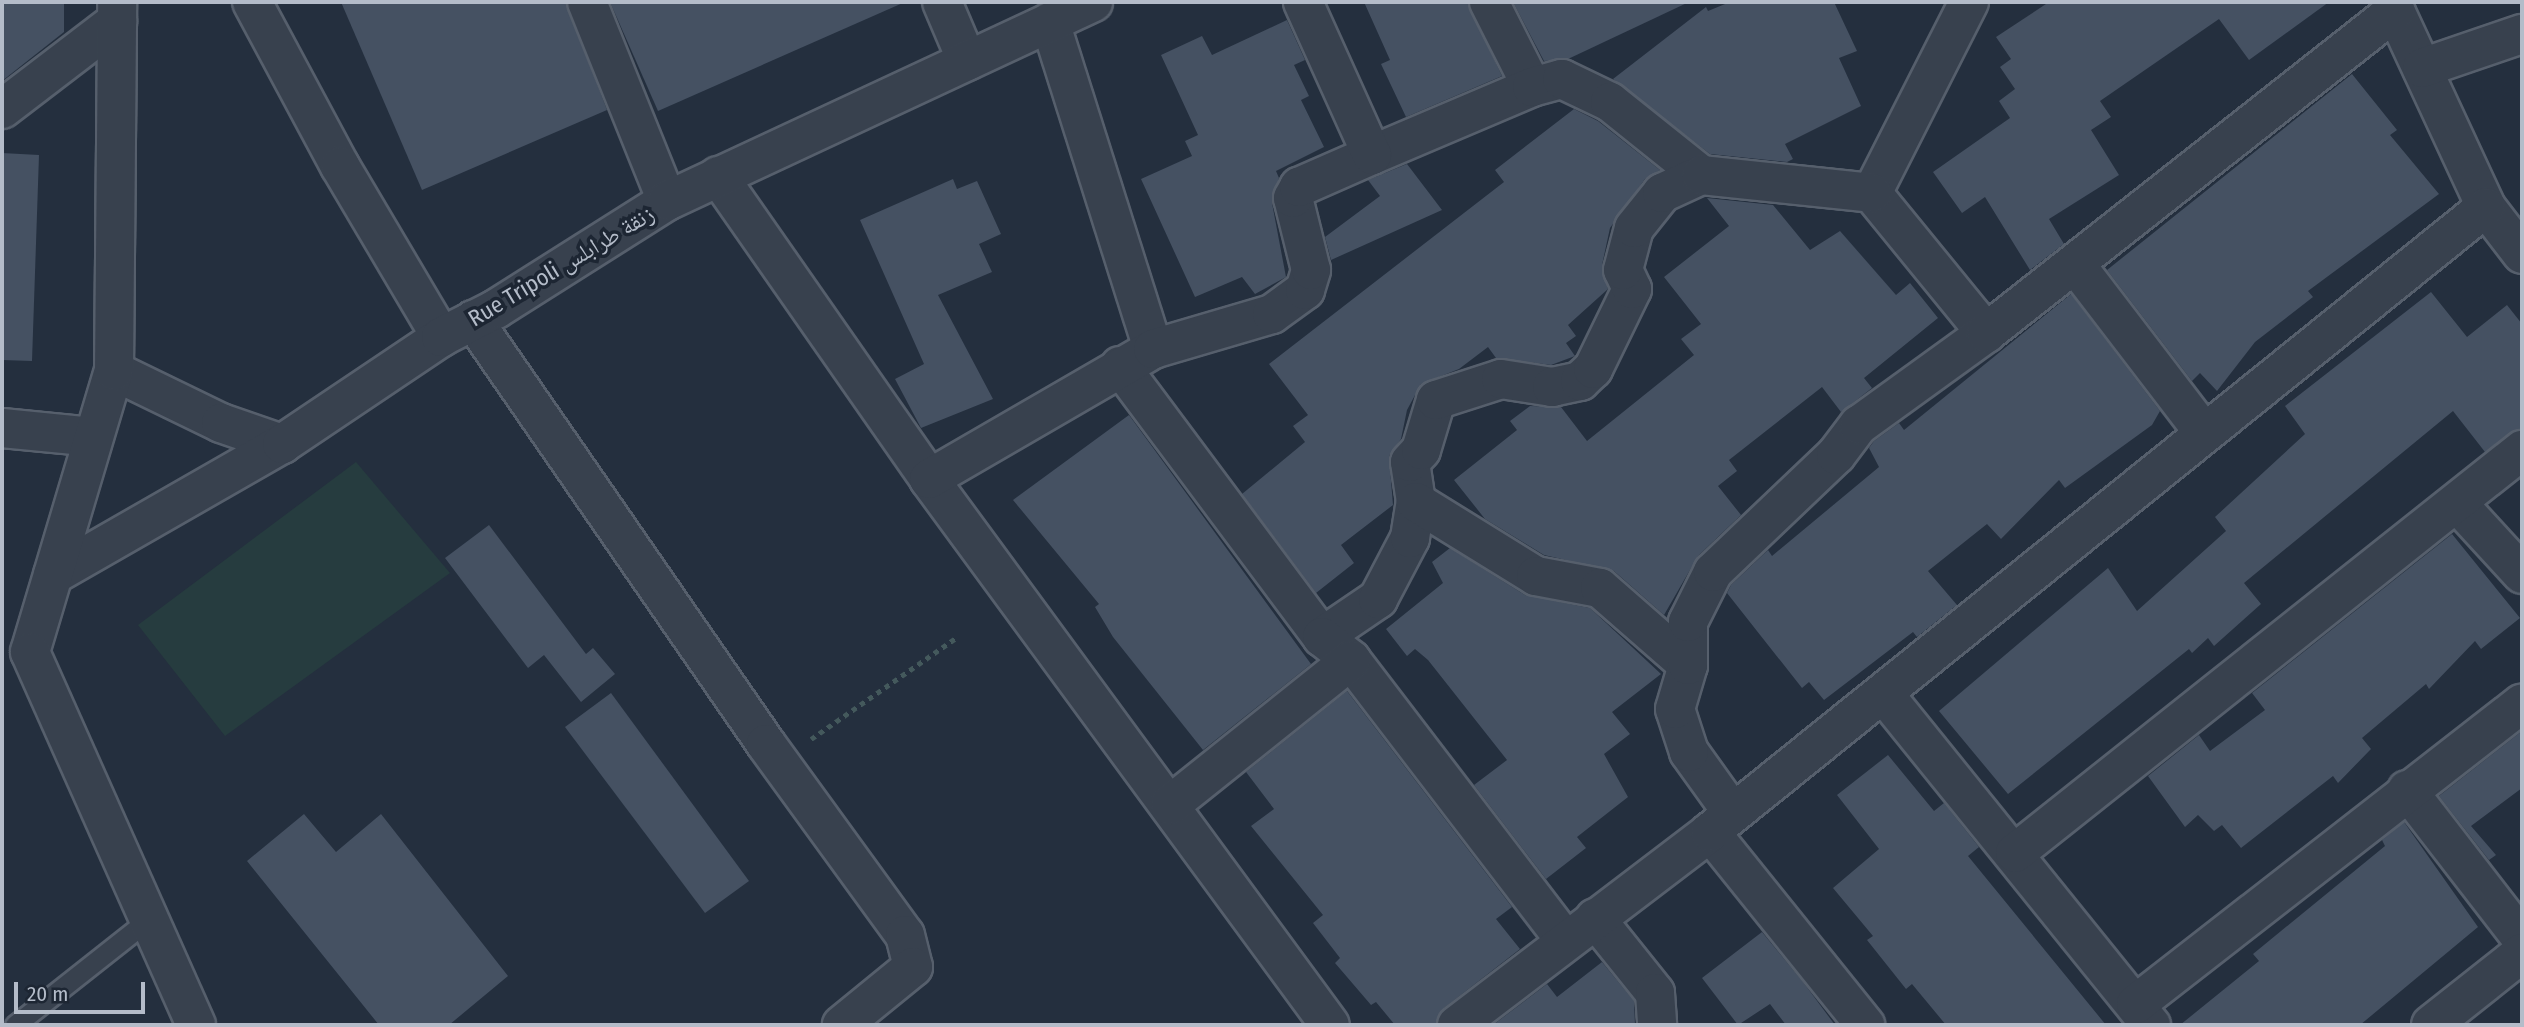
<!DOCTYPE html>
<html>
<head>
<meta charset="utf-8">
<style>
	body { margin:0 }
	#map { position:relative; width:2524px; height:1027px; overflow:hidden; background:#242f3e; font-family:"Fira Sans Condensed","Noto Naskh Arabic",sans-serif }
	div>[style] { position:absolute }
	.green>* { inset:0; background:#263c3f }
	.building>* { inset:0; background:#455162 }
	.path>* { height:4.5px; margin-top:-2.25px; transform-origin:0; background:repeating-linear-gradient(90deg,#44595c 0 5px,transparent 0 10px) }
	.roads { filter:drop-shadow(2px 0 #565f6c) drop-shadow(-2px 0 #565f6c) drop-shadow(0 2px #565f6c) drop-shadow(0 -2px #565f6c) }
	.service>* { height:19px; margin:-9.5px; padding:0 9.5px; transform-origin:9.5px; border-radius:9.5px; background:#38414e }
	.minor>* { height:38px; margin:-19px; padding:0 19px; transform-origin:19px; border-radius:19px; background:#38414e }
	span { translate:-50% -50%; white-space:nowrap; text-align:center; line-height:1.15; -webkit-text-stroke:7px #1d2633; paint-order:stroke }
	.street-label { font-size:23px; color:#b4bcc9 }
	.frame { position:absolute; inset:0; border:4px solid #b4bcc9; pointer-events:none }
	.scale { position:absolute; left:14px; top:982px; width:131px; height:32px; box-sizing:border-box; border:4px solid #b4bcc9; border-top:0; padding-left:9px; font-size:21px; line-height:24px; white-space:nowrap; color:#b4bcc9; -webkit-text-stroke:5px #1d2633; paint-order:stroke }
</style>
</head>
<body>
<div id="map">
	<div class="green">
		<i style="clip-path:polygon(356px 462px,450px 573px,225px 736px,138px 625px)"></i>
	</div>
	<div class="building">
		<i style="clip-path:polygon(2px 2px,64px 2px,64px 32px,2px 81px)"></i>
		<i style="clip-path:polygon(341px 2px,566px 2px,607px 110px,422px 190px)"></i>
		<i style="clip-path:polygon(610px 2px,905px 2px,658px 111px)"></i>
		<i style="clip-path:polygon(1364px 2px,1467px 2px,1502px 76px,1406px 117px,1381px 64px,1390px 60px)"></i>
		<i style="clip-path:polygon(1513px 2px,1689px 2px,1568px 59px,1544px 61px)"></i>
		<i style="clip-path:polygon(1730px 2px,1834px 2px,1857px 51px,1839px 58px,1861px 106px,1785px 144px,1793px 159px,1787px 162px,1710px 154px,1613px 79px,1706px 7px,1708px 11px)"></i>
		<i style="clip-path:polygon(2049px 2px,2329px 2px,2249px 60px,2219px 19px,2100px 101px,2111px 117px,2091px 130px,2119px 175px,2049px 219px,2064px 244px,2030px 270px,1985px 197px,1962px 213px,1933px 172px,2010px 118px,1999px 101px,2015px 89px,2000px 67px,2011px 59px,1996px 37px)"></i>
		<i style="clip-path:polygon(1287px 20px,1305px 60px,1294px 65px,1309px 96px,1301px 100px,1324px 147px,1276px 171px,1279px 178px,1272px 203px,1286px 277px,1255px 294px,1242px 277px,1195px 297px,1141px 179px,1192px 156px,1185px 141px,1198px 135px,1161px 55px,1202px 36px,1212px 55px)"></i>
		<i style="clip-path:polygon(2352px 74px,2397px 130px,2390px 135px,2439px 194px,2308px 291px,2313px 297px,2255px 342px,2217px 391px,2200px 373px,2192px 381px,2107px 270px)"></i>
		<i style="clip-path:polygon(1574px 109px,1598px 121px,1660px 170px,1645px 179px,1610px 228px,1602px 265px,1608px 289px,1568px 325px,1576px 336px,1566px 343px,1575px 356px,1551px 365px,1496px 358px,1488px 347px,1459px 369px,1421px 384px,1407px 410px,1401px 439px,1389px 456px,1393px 505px,1341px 545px,1354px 563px,1316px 593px,1242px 494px,1305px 442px,1293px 426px,1308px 415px,1269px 364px,1504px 182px,1495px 170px)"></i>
		<i style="clip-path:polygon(2px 153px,39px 155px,32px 361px,2px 360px)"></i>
		<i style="clip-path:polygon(1407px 164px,1442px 210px,1331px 260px,1325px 237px,1380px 196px,1368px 180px)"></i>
		<i style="clip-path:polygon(953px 179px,957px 189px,977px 181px,1001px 234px,979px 244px,992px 272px,938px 295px,993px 399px,921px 428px,895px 379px,924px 364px,860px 220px)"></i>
		<i style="clip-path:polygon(1707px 198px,1773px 205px,1810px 250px,1840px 231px,1896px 295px,1910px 283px,1938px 318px,1864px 378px,1872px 388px,1841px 412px,1822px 387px,1729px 460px,1737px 471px,1718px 486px,1741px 515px,1698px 556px,1664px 615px,1614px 571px,1544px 555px,1485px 519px,1454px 480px,1517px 430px,1510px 421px,1530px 406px,1561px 407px,1587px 441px,1694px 355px,1681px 339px,1701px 324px,1664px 277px,1729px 226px)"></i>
		<i style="clip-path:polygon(2431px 292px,2467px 337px,2507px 305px,2522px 324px,2522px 429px,2485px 452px,2453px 411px,2244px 583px,2261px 604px,2214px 646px,2208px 638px,2192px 653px,2189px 649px,2008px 794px,1939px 711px,2108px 568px,2137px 611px,2226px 531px,2215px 517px,2305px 434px,2285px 406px)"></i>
		<i style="clip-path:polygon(2071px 294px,2160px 411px,2152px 425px,2065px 488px,2059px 480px,2001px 539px,1987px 524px,1928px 571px,1957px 605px,1917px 637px,1913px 632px,1824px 700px,1809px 682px,1802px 688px,1727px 593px,1731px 585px,1768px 550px,1772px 556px,1879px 467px,1869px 448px,1874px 441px,1899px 423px,1904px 430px)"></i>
		<i style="clip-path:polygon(1129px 415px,1311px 664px,1203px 750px,1113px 637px,1095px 607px,1099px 604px,1013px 500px)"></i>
		<i style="clip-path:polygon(489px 525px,586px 654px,593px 648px,615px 674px,581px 702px,544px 655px,528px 668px,445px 558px)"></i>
		<i style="clip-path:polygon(2452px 534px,2520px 618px,2481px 649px,2475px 641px,2429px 689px,2426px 684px,2362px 738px,2371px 749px,2338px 783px,2333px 776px,2241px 848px,2222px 825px,2214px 831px,2198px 815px,2185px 827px,2148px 776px,2199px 735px,2210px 751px,2265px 710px,2252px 693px)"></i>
		<i style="clip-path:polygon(1450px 548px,1525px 595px,1590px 608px,1661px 674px,1612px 712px,1630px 734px,1604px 754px,1628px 797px,1577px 837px,1586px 848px,1546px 879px,1474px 785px,1507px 760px,1428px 660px,1415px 649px,1407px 656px,1386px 629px,1443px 583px,1432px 562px)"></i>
		<i style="clip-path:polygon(1347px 691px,1512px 907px,1496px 919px,1520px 949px,1444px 1008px,1436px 1025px,1395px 1025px,1376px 1002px,1371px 1005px,1335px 963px,1340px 958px,1313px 923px,1323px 915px,1251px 826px,1274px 809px,1246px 772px)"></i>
		<i style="clip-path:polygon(611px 693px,749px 881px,705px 913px,565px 727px)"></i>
		<i style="clip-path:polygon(2522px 731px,2522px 788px,2471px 826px,2496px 855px,2489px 860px,2439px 796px)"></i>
		<i style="clip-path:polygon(1888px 755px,1934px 811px,1944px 803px,1979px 847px,1968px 856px,2106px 1025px,1946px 1025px,1912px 984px,1906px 989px,1867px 940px,1873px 936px,1833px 888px,1879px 849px,1837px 795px)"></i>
		<i style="clip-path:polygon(304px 814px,336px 852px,381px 814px,508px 976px,449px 1025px,379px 1025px,247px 861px)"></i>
		<i style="clip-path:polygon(2404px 822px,2478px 927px,2360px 1025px,2180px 1025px,2259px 961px,2253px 954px,2385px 846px,2382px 840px)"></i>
		<i style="clip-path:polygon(1762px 932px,1803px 982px,1835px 1025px,1786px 1025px,1770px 1004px,1738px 1025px,1702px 978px)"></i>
		<i style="clip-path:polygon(1602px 962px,1634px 1001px,1635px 1025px,1493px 1025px,1547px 984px,1557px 997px)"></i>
	</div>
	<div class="path">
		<i style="left:811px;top:739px;width:178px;rotate:-34.9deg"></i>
	</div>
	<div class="roads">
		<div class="service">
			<i style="left:15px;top:1025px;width:171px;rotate:-38.3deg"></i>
		</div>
		<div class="minor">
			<i style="left:252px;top:2px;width:186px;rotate:61.8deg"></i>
			<i style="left:340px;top:166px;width:199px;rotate:59.4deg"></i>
			<i style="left:587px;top:2px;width:214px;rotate:68.1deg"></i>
			<i style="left:942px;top:2px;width:64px;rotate:67deg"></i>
			<i style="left:1489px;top:2px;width:95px;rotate:63.2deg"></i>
			<i style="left:1969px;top:2px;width:214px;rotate:116.9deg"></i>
			<i style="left:1872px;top:193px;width:181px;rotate:50.8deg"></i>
			<i style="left:2391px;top:2px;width:226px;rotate:65.1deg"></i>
			<i style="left:2486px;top:207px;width:59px;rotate:52.5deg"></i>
			<i style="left:1050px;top:22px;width:343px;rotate:72.5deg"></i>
			<i style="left:2422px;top:68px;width:106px;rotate:-18.8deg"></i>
			<i style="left:2px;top:109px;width:145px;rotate:-37.4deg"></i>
			<i style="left:1372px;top:155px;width:174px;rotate:-23deg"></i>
			<i style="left:1532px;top:87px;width:31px;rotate:-15deg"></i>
			<i style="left:1562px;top:79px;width:53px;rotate:25.6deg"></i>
			<i style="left:1610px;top:102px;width:117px;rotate:38.7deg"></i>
			<i style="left:718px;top:176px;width:369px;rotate:55.1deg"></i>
			<i style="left:929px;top:479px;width:677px;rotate:53.71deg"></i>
			<i style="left:2075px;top:264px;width:213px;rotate:52.6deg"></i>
			<i style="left:473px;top:320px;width:515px;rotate:55.35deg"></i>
			<i style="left:766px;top:744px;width:236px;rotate:54deg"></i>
			<i style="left:905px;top:935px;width:33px;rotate:76deg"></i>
			<i style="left:913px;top:967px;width:92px;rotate:140.8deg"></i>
			<i style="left:1120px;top:366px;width:338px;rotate:53.3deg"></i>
			<i style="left:1322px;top:637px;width:68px;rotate:-34.2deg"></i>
			<i style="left:1378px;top:599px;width:69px;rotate:-62.3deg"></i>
			<i style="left:1410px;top:538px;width:36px;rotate:-81deg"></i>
			<i style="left:1416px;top:502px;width:40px;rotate:-98.5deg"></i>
			<i style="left:1410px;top:462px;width:16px;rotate:-47deg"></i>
			<i style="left:1421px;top:450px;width:52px;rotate:-73.3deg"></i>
			<i style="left:1436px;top:400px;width:68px;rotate:-17.9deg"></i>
			<i style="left:1501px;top:379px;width:52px;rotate:8.9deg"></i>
			<i style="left:1552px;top:387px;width:29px;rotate:-12deg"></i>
			<i style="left:1580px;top:381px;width:18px;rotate:-43deg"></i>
			<i style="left:1593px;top:369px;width:89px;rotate:-64deg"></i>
			<i style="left:1632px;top:289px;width:21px;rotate:-115deg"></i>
			<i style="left:1623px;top:270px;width:43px;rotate:-75.3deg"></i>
			<i style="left:1634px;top:228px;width:45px;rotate:-51.3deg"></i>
			<i style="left:1662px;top:193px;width:43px;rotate:-24.8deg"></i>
			<i style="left:1701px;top:175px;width:172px;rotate:6deg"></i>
			<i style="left:114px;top:371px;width:119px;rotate:25.9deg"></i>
			<i style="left:221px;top:423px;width:65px;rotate:19deg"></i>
			<i style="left:2px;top:428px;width:91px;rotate:5.6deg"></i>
			<i style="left:929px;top:479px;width:259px;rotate:-30.1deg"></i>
			<i style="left:1153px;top:349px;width:124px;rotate:-16.4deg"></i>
			<i style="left:1272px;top:314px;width:41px;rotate:-36deg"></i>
			<i style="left:1305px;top:290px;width:21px;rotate:-73deg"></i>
			<i style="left:1311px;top:270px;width:74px;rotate:-104deg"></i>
			<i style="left:1293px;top:198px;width:13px;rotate:-61deg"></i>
			<i style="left:1299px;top:187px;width:80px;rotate:-23.7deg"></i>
			<i style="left:1372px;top:155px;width:168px;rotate:-114.3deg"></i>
			<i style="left:1416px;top:502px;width:141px;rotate:31.7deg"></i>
			<i style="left:1536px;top:576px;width:65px;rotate:10.6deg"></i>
			<i style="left:1600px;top:588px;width:117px;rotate:41.2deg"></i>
			<i style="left:2457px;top:503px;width:96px;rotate:47.5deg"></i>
			<i style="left:53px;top:575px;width:264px;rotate:-29.8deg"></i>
			<i style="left:282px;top:444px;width:192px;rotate:-33.9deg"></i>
			<i style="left:441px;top:337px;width:62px;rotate:-27deg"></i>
			<i style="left:496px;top:309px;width:202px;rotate:-32.3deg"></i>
			<i style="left:667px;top:201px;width:470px;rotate:-25deg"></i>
			<i style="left:1322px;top:637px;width:37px;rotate:38deg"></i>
			<i style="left:1351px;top:660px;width:351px;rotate:52.6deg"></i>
			<i style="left:30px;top:652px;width:293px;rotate:-73.4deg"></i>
			<i style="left:114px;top:371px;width:369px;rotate:-89.5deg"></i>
			<i style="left:30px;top:652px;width:408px;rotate:66deg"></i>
			<i style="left:1883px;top:693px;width:427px;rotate:51.1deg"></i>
			<i style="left:2407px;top:790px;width:188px;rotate:52.3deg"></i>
			<i style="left:1170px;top:805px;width:232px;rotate:-38.7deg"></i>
			<i style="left:1732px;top:812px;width:74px;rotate:-125.6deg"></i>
			<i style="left:1689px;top:752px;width:45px;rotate:-108deg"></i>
			<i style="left:1675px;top:709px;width:46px;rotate:-73.5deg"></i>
			<i style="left:1688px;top:665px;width:43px;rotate:-90deg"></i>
			<i style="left:1688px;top:622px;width:56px;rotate:-63.4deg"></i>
			<i style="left:1713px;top:572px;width:170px;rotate:-43.6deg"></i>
			<i style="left:1836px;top:455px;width:38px;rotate:-53deg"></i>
			<i style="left:1859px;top:425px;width:157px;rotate:-35.9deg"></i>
			<i style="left:1986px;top:333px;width:521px;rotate:-38.21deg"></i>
			<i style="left:1710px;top:832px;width:248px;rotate:51.2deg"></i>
			<i style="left:2015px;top:853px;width:648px;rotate:-38.48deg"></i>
			<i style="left:1595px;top:918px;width:96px;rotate:51.3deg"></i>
			<i style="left:1655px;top:993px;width:32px;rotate:86deg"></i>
			<i style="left:2136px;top:1004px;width:489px;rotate:-37.9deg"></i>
			<i style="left:1457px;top:1025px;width:318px;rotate:-37.3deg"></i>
			<i style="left:1710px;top:832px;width:996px;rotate:-38.85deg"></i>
			<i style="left:2431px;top:1025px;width:116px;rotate:-38.4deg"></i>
		</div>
	</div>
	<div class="street-label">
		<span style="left:561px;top:266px;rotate:-31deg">Rue Tripoli زنقة طرابلس</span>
	</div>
	<div class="frame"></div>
	<div class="scale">20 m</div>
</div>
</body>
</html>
